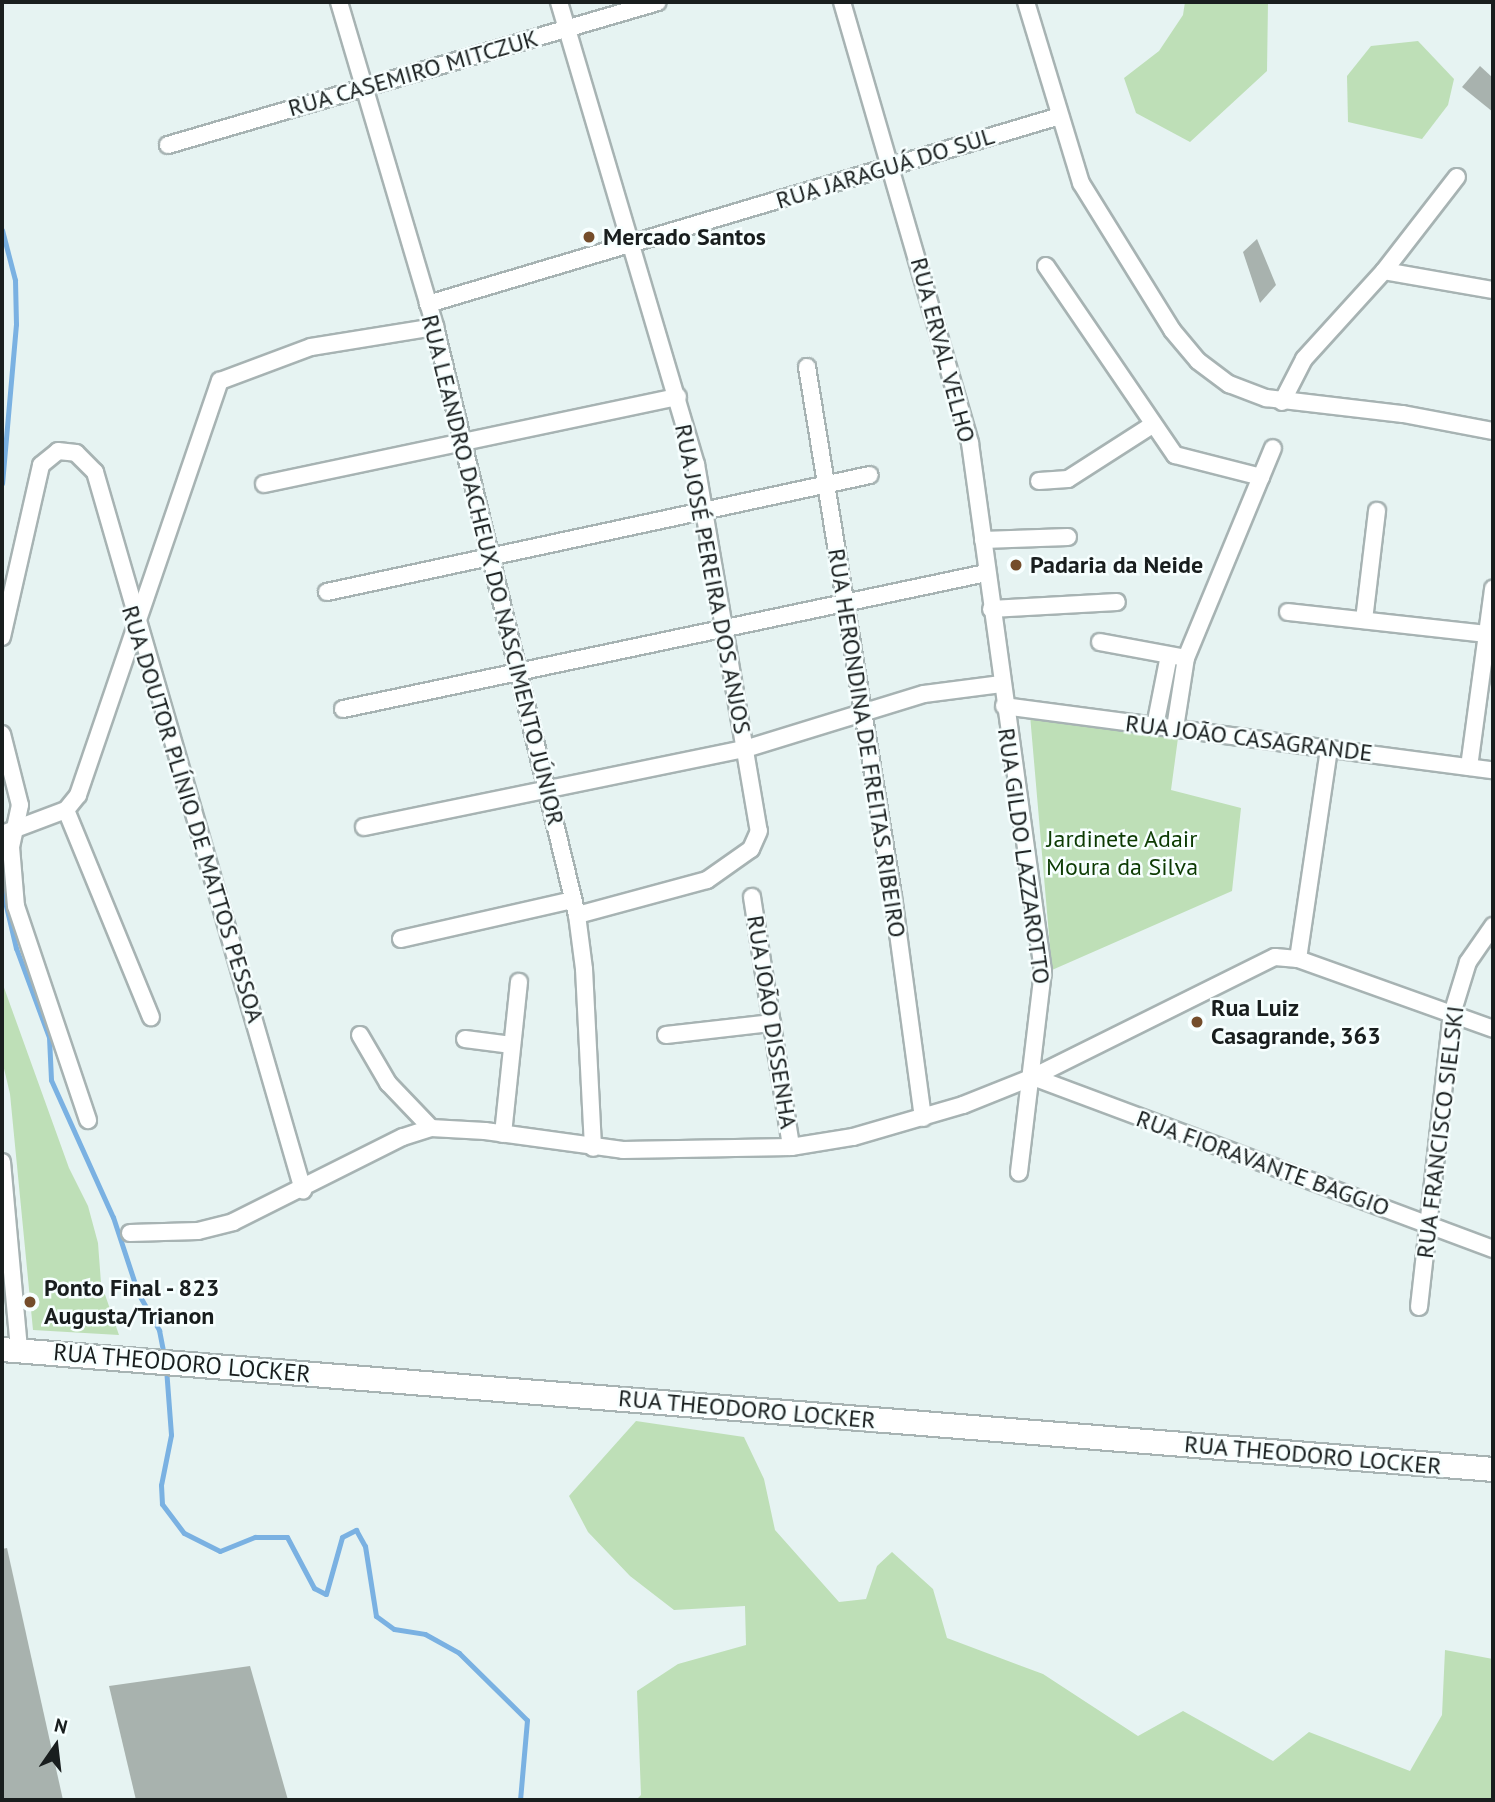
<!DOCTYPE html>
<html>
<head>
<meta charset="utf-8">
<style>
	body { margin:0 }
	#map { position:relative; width:1495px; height:1802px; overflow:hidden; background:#e6f3f2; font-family:"PT Sans",sans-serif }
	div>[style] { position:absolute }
	.green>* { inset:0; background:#bedfb7 }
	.stream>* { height:5px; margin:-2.5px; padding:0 2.5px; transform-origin:2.5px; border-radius:2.5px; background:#7ab1e2 }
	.building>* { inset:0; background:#a8b2ae }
	.roads { filter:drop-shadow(2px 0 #a7b3b3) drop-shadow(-2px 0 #a7b3b3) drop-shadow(0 2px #a7b3b3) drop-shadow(0 -2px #a7b3b3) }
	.street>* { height:16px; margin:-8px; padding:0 8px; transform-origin:8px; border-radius:8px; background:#fff }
	.secondary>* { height:23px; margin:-11.5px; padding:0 11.5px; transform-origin:11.5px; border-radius:11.5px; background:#fff }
	.dots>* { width:19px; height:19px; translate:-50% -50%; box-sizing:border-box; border:4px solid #f7ffff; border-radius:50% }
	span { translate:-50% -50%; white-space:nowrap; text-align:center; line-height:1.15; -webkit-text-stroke:5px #f7ffff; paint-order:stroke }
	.street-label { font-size:24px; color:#191e1e }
	.poi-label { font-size:24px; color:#191e1e; font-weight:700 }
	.left { translate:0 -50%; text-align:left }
	.park-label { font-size:24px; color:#0c3a02 }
	.frame { position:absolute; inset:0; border:4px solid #191e1e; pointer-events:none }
	.north { position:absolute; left:21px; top:1711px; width:70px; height:70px; -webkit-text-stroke:5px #f7ffff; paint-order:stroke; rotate:14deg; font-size:19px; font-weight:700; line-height:28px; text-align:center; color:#191e1e }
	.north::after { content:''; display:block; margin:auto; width:24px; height:32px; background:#191e1e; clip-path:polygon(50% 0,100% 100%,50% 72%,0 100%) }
</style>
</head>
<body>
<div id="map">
	<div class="green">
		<i style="clip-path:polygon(1185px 2px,1268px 2px,1267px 71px,1190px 142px,1136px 113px,1124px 78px,1159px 51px,1183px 15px)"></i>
		<i style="clip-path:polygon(1418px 41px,1454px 79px,1448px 105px,1422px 139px,1348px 122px,1347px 76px,1371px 46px)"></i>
		<i style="clip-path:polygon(1030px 715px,1178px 738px,1171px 790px,1241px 808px,1232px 891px,1052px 970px)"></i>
		<i style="clip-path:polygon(2px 982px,69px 1168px,88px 1206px,98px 1243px,101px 1283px,119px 1335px,33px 1330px,10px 1094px,2px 1060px)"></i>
		<i style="clip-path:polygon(636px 1421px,744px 1437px,764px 1479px,775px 1530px,839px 1602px,866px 1599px,877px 1566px,892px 1552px,933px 1589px,947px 1638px,1043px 1674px,1138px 1736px,1183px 1711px,1273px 1761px,1309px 1732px,1410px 1771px,1442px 1715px,1445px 1650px,1493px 1659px,1493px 1800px,636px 1800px,641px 1795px,637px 1691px,678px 1664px,746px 1645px,745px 1606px,674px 1610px,630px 1576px,588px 1532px,569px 1496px)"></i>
	</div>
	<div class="stream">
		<i style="left:2px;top:230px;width:52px;rotate:75.4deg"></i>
		<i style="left:15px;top:280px;width:44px;rotate:88.7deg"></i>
		<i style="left:16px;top:324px;width:160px;rotate:95deg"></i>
		<i style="left:2px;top:889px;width:61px;rotate:76.7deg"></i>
		<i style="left:16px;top:948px;width:95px;rotate:69.7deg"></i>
		<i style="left:49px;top:1037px;width:43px;rotate:87.3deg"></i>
		<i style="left:51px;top:1080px;width:150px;rotate:65.7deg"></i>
		<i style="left:113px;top:1217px;width:80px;rotate:71.8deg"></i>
		<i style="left:138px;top:1293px;width:43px;rotate:60.4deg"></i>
		<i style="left:159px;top:1330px;width:25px;rotate:79deg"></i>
		<i style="left:166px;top:1368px;width:67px;rotate:85.7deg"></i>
		<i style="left:171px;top:1435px;width:51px;rotate:101.3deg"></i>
		<i style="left:161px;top:1485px;width:19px;rotate:87deg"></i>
		<i style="left:162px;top:1504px;width:36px;rotate:53deg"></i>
		<i style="left:184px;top:1533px;width:40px;rotate:26.6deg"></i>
		<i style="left:220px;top:1551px;width:38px;rotate:-22deg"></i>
		<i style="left:255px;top:1537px;width:32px"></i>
		<i style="left:287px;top:1537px;width:58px;rotate:62.1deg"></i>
		<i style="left:314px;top:1588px;width:13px;rotate:27deg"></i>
		<i style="left:326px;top:1594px;width:59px;rotate:-74.3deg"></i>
		<i style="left:342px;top:1537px;width:16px;rotate:-27deg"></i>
		<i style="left:356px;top:1530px;width:18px;rotate:61deg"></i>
		<i style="left:365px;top:1546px;width:71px;rotate:81.1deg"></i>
		<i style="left:376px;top:1616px;width:22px;rotate:36deg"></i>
		<i style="left:394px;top:1629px;width:31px;rotate:9deg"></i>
		<i style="left:425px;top:1634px;width:39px;rotate:29deg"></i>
		<i style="left:459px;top:1653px;width:95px;rotate:44.6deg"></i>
		<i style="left:527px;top:1720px;width:80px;rotate:95deg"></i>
	</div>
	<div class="building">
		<i style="clip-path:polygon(1480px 66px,1493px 78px,1493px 112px,1462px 87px)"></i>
		<i style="clip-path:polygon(1257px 239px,1276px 285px,1260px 303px,1243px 252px)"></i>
		<i style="clip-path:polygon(7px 1548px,63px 1800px,2px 1800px,2px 1549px)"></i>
		<i style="clip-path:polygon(250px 1666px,288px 1800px,136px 1800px,109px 1686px)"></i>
	</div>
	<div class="roads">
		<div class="street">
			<i style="left:339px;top:2px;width:339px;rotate:73.5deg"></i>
			<i style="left:435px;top:327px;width:605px;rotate:76.42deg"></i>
			<i style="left:577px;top:915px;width:54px;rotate:82.6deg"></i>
			<i style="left:584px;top:969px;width:179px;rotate:87.1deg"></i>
			<i style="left:559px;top:2px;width:482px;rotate:73.5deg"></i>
			<i style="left:696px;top:464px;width:372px;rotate:80.3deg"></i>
			<i style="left:759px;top:831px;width:20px;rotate:114deg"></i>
			<i style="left:751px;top:849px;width:54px;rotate:144.8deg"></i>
			<i style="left:707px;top:880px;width:135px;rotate:164.9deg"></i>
			<i style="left:842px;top:2px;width:459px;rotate:73.8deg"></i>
			<i style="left:970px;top:443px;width:533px;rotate:82.13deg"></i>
			<i style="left:1043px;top:971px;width:203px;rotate:96.8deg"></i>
			<i style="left:1026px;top:2px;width:189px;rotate:73.1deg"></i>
			<i style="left:1081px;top:183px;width:173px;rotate:58.2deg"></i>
			<i style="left:1172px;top:330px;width:40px;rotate:50deg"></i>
			<i style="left:1198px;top:361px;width:39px;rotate:37deg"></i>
			<i style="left:1229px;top:384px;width:40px;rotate:21deg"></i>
			<i style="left:1266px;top:398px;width:138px;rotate:6.7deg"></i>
			<i style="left:1403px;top:414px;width:92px;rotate:10.7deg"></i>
			<i style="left:168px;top:145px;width:510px;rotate:-16.27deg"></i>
			<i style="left:1046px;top:266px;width:229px;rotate:55.7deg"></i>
			<i style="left:1175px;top:455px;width:89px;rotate:14.3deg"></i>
			<i style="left:1384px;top:271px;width:111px;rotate:9.9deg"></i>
			<i style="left:428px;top:304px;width:659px;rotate:-16.57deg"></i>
			<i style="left:807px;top:367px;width:536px;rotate:80.77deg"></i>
			<i style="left:893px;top:896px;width:224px;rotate:82.3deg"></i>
			<i style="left:1282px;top:402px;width:48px;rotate:-62.9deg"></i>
			<i style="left:1304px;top:359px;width:119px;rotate:-47.7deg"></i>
			<i style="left:1384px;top:271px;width:119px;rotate:-52.2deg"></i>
			<i style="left:1039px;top:481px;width:29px;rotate:-4deg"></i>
			<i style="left:1068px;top:479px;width:100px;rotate:-32.7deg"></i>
			<i style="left:264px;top:484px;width:423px;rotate:-11.9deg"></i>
			<i style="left:983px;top:540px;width:85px;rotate:-2deg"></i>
			<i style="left:327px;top:592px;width:555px;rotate:-12.16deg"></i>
			<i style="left:991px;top:609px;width:126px;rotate:-3.2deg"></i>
			<i style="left:1288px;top:612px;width:201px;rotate:6.3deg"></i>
			<i style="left:1364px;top:620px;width:110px;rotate:-83.2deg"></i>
			<i style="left:2px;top:637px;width:176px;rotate:-77.2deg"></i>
			<i style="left:41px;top:465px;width:22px;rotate:-39deg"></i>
			<i style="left:58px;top:451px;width:18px;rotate:6deg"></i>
			<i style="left:76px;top:453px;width:27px;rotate:45deg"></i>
			<i style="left:95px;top:472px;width:748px;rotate:73.84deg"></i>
			<i style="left:1100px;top:642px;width:87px;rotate:10.5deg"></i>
			<i style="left:1004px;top:706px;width:493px;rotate:7.5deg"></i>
			<i style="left:343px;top:709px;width:657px;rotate:-11.94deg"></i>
			<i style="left:1155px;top:726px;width:72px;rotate:-78.8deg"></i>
			<i style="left:1175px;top:728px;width:71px;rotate:-81.1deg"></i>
			<i style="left:1186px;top:658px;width:227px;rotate:-67.5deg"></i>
			<i style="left:2px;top:734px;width:73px;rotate:75.8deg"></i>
			<i style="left:20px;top:805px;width:43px;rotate:102.1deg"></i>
			<i style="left:11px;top:847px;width:59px;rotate:85.2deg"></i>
			<i style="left:16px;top:906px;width:226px;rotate:71.4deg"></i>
			<i style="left:1469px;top:767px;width:180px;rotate:-82.3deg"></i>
			<i style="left:66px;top:810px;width:224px;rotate:67.7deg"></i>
			<i style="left:364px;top:827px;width:389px;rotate:-11.6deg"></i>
			<i style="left:745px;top:749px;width:187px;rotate:-17.1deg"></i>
			<i style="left:924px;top:694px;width:78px;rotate:-7.4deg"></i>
			<i style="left:2px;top:834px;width:68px;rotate:-20.6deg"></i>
			<i style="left:66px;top:810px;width:19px;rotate:-51deg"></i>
			<i style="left:78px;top:795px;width:438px;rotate:-71.1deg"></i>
			<i style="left:220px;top:381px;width:97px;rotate:-20.5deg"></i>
			<i style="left:311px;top:347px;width:126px;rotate:-9.2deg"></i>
			<i style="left:752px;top:897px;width:253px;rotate:81.1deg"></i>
			<i style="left:401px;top:939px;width:176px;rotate:-12.8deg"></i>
			<i style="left:1298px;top:959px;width:212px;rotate:-81.6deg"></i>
			<i style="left:360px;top:1035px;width:56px;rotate:59.7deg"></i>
			<i style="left:388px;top:1083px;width:62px;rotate:46.3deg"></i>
			<i style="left:666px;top:1035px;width:107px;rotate:-6.5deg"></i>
			<i style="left:465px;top:1039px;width:47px;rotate:7.3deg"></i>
			<i style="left:1033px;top:1077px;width:491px;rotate:20.5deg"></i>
			<i style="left:503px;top:1134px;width:153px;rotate:-84deg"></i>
			<i style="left:2px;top:1162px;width:189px;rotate:84.8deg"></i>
			<i style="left:130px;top:1233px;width:68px;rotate:-1.7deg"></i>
			<i style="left:198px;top:1231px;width:36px;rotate:-14deg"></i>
			<i style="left:233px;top:1222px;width:190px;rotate:-26.6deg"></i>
			<i style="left:403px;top:1137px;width:29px;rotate:-18deg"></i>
			<i style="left:431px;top:1128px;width:54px;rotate:3.2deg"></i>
			<i style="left:485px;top:1131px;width:139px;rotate:7.8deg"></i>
			<i style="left:623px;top:1150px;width:168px;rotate:-1deg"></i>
			<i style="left:791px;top:1147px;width:63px;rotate:-9.2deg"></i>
			<i style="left:853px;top:1137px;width:115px;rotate:-16.2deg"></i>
			<i style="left:963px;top:1105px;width:75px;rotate:-21.8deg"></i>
			<i style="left:1033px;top:1077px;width:270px;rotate:-26.4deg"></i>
			<i style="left:1275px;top:957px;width:23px;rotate:5deg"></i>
			<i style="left:1298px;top:959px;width:207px;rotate:19.7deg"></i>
			<i style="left:1419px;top:1307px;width:295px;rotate:-83.6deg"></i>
			<i style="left:1452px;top:1014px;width:54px;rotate:-72.9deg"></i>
			<i style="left:1468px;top:962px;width:44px;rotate:-55.2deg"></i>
		</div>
		<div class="secondary">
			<i style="left:2px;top:1349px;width:1496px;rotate:4.6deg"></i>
		</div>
	</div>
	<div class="dots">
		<i style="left:589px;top:237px;background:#744d2b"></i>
		<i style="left:1016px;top:565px;background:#744d2b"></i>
		<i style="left:1197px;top:1022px;background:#744d2b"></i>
		<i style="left:30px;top:1302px;background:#744d2b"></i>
	</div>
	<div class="street-label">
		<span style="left:413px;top:73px;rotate:-16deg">RUA CASEMIRO MITCZUK</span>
		<span style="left:885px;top:168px;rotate:-17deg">RUA JARAGUÁ DO SUL</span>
		<span style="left:943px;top:350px;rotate:75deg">RUA ERVAL VELHO</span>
		<span style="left:493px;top:570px;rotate:76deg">RUA LEANDRO DACHEUX DO NASCIMENTO JÚNIOR</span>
		<span style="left:713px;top:579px;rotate:79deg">RUA JOSÉ PEREIRA DOS ANJOS</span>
		<span style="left:1249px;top:738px;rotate:7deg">RUA JOÃO CASAGRANDE</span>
		<span style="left:867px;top:743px;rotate:81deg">RUA HERONDINA DE FREITAS RIBEIRO</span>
		<span style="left:193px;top:814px;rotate:73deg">RUA DOUTOR PLÍNIO DE MATTOS PESSOA</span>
		<span style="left:1024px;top:856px;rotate:82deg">RUA GILDO LAZZAROTTO</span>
		<span style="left:772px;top:1022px;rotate:81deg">RUA JOÃO DISSENHA</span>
		<span style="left:1440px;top:1132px;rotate:-83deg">RUA FRANCISCO SIELSKI</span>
		<span style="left:1263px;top:1163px;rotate:20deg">RUA FIORAVANTE BAGGIO</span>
		<span style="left:182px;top:1363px;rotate:5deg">RUA THEODORO LOCKER</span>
		<span style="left:747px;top:1409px;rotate:5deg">RUA THEODORO LOCKER</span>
		<span style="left:1313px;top:1455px;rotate:5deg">RUA THEODORO LOCKER</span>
	</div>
	<div class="poi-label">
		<span class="left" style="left:603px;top:237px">Mercado Santos</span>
		<span class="left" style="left:1030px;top:565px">Padaria da Neide</span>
		<span class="left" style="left:1211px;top:1022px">Rua Luiz<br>Casagrande, 363</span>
		<span class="left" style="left:44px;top:1302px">Ponto Final - 823<br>Augusta/Trianon</span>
	</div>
	<div class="park-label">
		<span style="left:1122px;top:853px">Jardinete Adair<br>Moura da Silva</span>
	</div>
	<div class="frame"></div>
	<div class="north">N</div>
</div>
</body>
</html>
